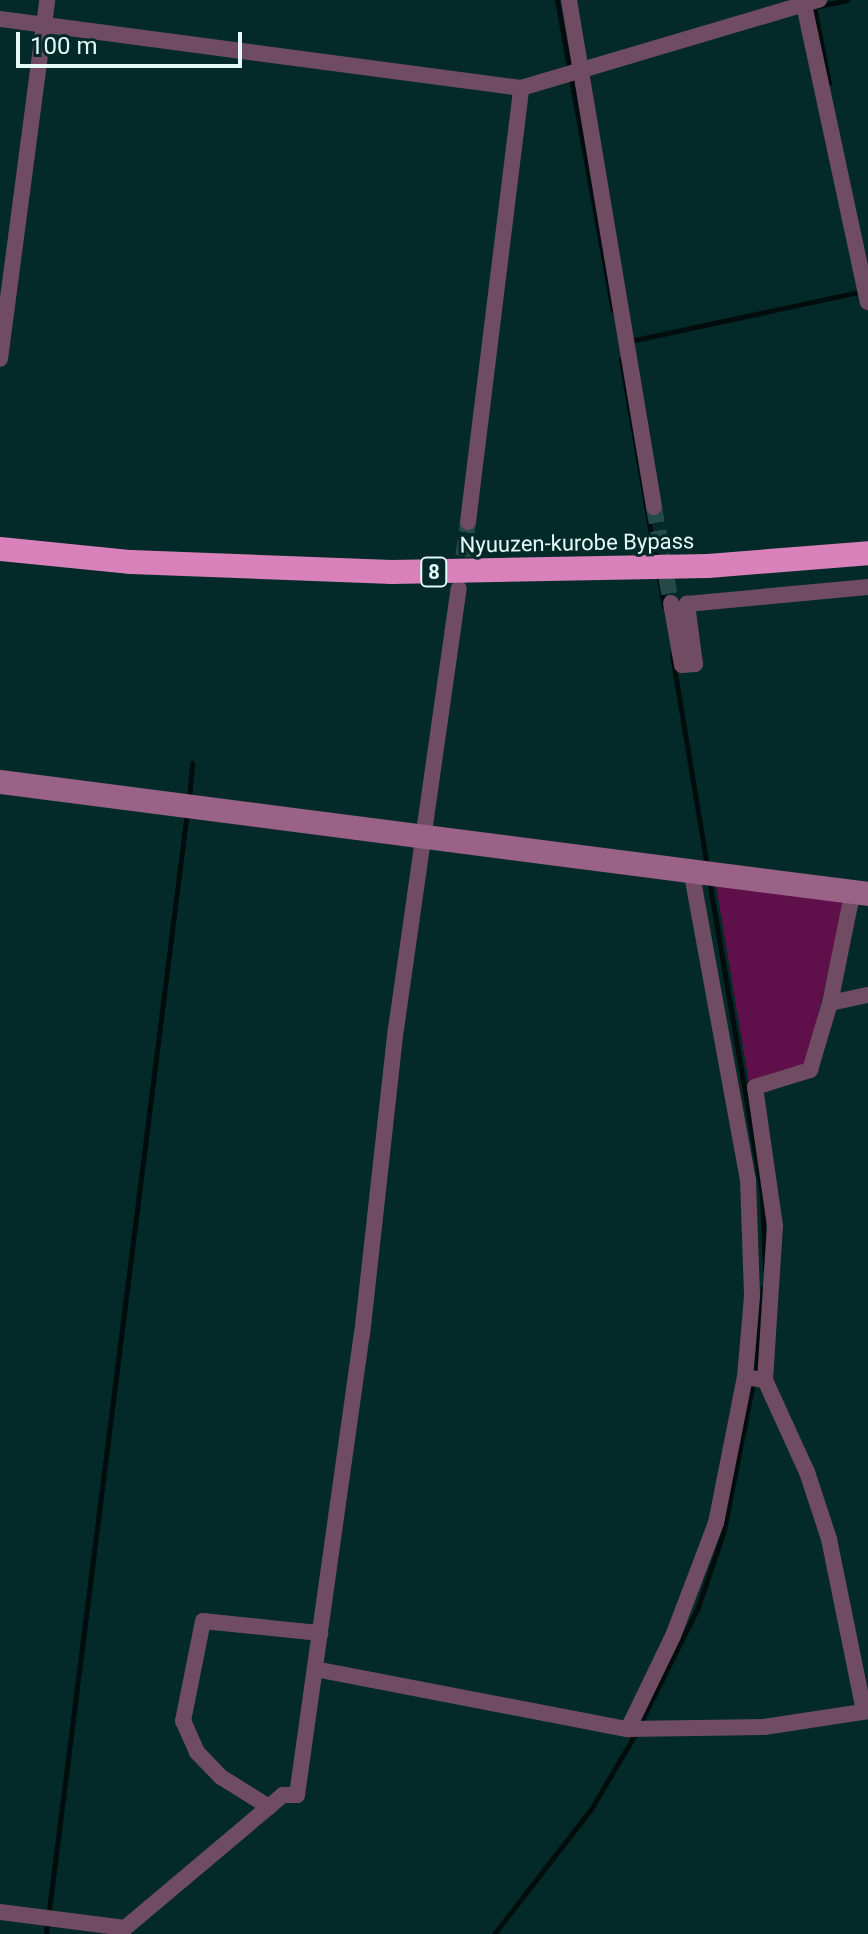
<!DOCTYPE html>
<html>
<head>
<meta charset="utf-8">
<style>
	body { margin:0 }
	#map { position:relative; width:868px; height:1934px; overflow:hidden; background:#032a28; font-family:Roboto,sans-serif }
	div>[style] { position:absolute }
	.green>* { inset:0; background:#5f0f49 }
	.stream>* { height:5px; margin:-2.5px; padding:0 2.5px; transform-origin:2.5px; border-radius:2.5px; background:#000d0c }
	.street-tunnel>* { height:16px; margin-top:-8px; transform-origin:0; background:repeating-linear-gradient(90deg,#254947 0 16px,transparent 0 24px) }
	.street>* { height:16px; margin:-8px; padding:0 8px; transform-origin:8px; border-radius:8px; background:#704c62 }
	.secondary>* { height:24px; margin:-12px; padding:0 12px; transform-origin:12px; border-radius:12px; background:#9a6286 }
	.highway>* { height:24px; margin:-12px; padding:0 12px; transform-origin:12px; border-radius:12px; background:#d981ba }
	span { translate:-50% -50%; white-space:nowrap; text-align:center; line-height:1.15; -webkit-text-stroke:6px #032a28; paint-order:stroke }
	.shield-label span { padding:2px 6px; background:#032a28; border:2px solid; border-radius:6px; -webkit-text-stroke-width:0 }
	.shield-label { font-size:20px; color:#e5f9f7; font-weight:700 }
	.street-label { font-size:22px; color:#e5f9f7 }
	.scale { position:absolute; left:16px; top:32px; width:226px; height:36px; box-sizing:border-box; border:4px solid #e5f9f7; border-top:0; padding-left:10px; font-size:24px; line-height:28px; white-space:nowrap; color:#e5f9f7; -webkit-text-stroke:6px #032a28; paint-order:stroke }
</style>
</head>
<body>
<div id="map">
	<div class="green">
		<i style="clip-path:polygon(716px 885px,845px 902px,806px 1067px,749px 1083px)"></i>
	</div>
	<div class="stream">
		<i style="left:557px;top:0;width:315px;rotate:79.8deg"></i>
		<i style="left:829px;top:83px;width:77px;rotate:-101.2deg"></i>
		<i style="left:814px;top:7px;width:34px;rotate:-12deg"></i>
		<i style="left:630px;top:341px;width:238px;rotate:-12.1deg"></i>
		<i style="left:621px;top:359px;width:202px;rotate:80.3deg"></i>
		<i style="left:658px;top:572px;width:35px;rotate:80deg"></i>
		<i style="left:672px;top:655px;width:214px;rotate:80.6deg"></i>
		<i style="left:189px;top:798px;width:35px;rotate:-85deg"></i>
		<i style="left:709px;top:880px;width:319px;rotate:80.4deg"></i>
		<i style="left:762px;top:1195px;width:74px;rotate:87.7deg"></i>
		<i style="left:640px;top:1724px;width:131px;rotate:-63.6deg"></i>
		<i style="left:698px;top:1607px;width:81px;rotate:-71.3deg"></i>
		<i style="left:724px;top:1530px;width:166px;rotate:-78.9deg"></i>
		<i style="left:756px;top:1367px;width:80px;rotate:-85deg"></i>
		<i style="left:46px;top:1934px;width:1131px;rotate:-82.84deg"></i>
		<i style="left:494px;top:1934px;width:158px;rotate:-52.2deg"></i>
		<i style="left:591px;top:1809px;width:88px;rotate:-59.4deg"></i>
	</div>
	<div class="street-tunnel">
		<i style="left:654px;top:507px;width:97px;rotate:80deg"></i>
		<i style="left:460px;top:580px;width:59px;rotate:-82.1deg"></i>
	</div>
	<div class="street">
		<i style="left:569px;top:0;width:514px;rotate:80.48deg"></i>
		<i style="left:803px;top:0;width:309px;rotate:77.9deg"></i>
		<i style="left:0;top:19px;width:526px;rotate:7.54deg"></i>
		<i style="left:521px;top:88px;width:311px;rotate:-16.5deg"></i>
		<i style="left:0;top:359px;width:362px;rotate:-82.5deg"></i>
		<i style="left:468px;top:522px;width:437px;rotate:-83deg"></i>
		<i style="left:671px;top:603px;width:63px;rotate:79.9deg"></i>
		<i style="left:682px;top:665px;width:13px;rotate:-4deg"></i>
		<i style="left:695px;top:664px;width:61px;rotate:-97.6deg"></i>
		<i style="left:687px;top:604px;width:182px;rotate:-5.4deg"></i>
		<i style="left:692px;top:875px;width:310px;rotate:79.6deg"></i>
		<i style="left:748px;top:1180px;width:116px;rotate:88deg"></i>
		<i style="left:752px;top:1296px;width:81px;rotate:94.9deg"></i>
		<i style="left:745px;top:1377px;width:20px;rotate:9deg"></i>
		<i style="left:765px;top:1380px;width:154px;rotate:-86.3deg"></i>
		<i style="left:775px;top:1226px;width:140px;rotate:-98.2deg"></i>
		<i style="left:755px;top:1087px;width:58px;rotate:-17.2deg"></i>
		<i style="left:810px;top:1070px;width:70px;rotate:-73.4deg"></i>
		<i style="left:830px;top:1003px;width:110px;rotate:-78.5deg"></i>
		<i style="left:830px;top:1003px;width:39px;rotate:-12deg"></i>
		<i style="left:765px;top:1380px;width:101px;rotate:65.5deg"></i>
		<i style="left:807px;top:1472px;width:71px;rotate:71.8deg"></i>
		<i style="left:829px;top:1539px;width:176px;rotate:78.5deg"></i>
		<i style="left:315px;top:1669px;width:319px;rotate:10.9deg"></i>
		<i style="left:628px;top:1729px;width:136px;rotate:-0.8deg"></i>
		<i style="left:764px;top:1727px;width:105px;rotate:-8.7deg"></i>
		<i style="left:628px;top:1729px;width:103px;rotate:-64.2deg"></i>
		<i style="left:673px;top:1636px;width:121px;rotate:-69.2deg"></i>
		<i style="left:716px;top:1523px;width:149px;rotate:-78.8deg"></i>
		<i style="left:269px;top:1807px;width:57px;rotate:-148deg"></i>
		<i style="left:221px;top:1777px;width:35px;rotate:-134deg"></i>
		<i style="left:197px;top:1752px;width:34px;rotate:-114deg"></i>
		<i style="left:183px;top:1721px;width:102px;rotate:-78.7deg"></i>
		<i style="left:203px;top:1621px;width:118px;rotate:5.9deg"></i>
		<i style="left:0;top:1912px;width:126px;rotate:7.3deg"></i>
		<i style="left:125px;top:1928px;width:207px;rotate:-40.1deg"></i>
		<i style="left:283px;top:1795px;width:14px"></i>
		<i style="left:297px;top:1795px;width:465px;rotate:-82deg"></i>
		<i style="left:362px;top:1335px;width:308px;rotate:-83.7deg"></i>
		<i style="left:396px;top:1029px;width:445px;rotate:-81.9deg"></i>
	</div>
	<div class="secondary">
		<i style="left:0;top:782px;width:875px;rotate:7.35deg"></i>
	</div>
	<div class="highway">
		<i style="left:0;top:549px;width:132px;rotate:5.7deg"></i>
		<i style="left:131px;top:562px;width:261px;rotate:2.2deg"></i>
		<i style="left:392px;top:572px;width:316px;rotate:-1.1deg"></i>
		<i style="left:708px;top:566px;width:161px;rotate:-4.6deg"></i>
	</div>
	<div class="shield-label">
		<span style="left:434px;top:572px">8</span>
	</div>
	<div class="street-label">
		<span style="left:577px;top:543px;rotate:-1deg">Nyuuzen-kurobe Bypass</span>
	</div>
	<div class="scale">100 m</div>
</div>
</body>
</html>
